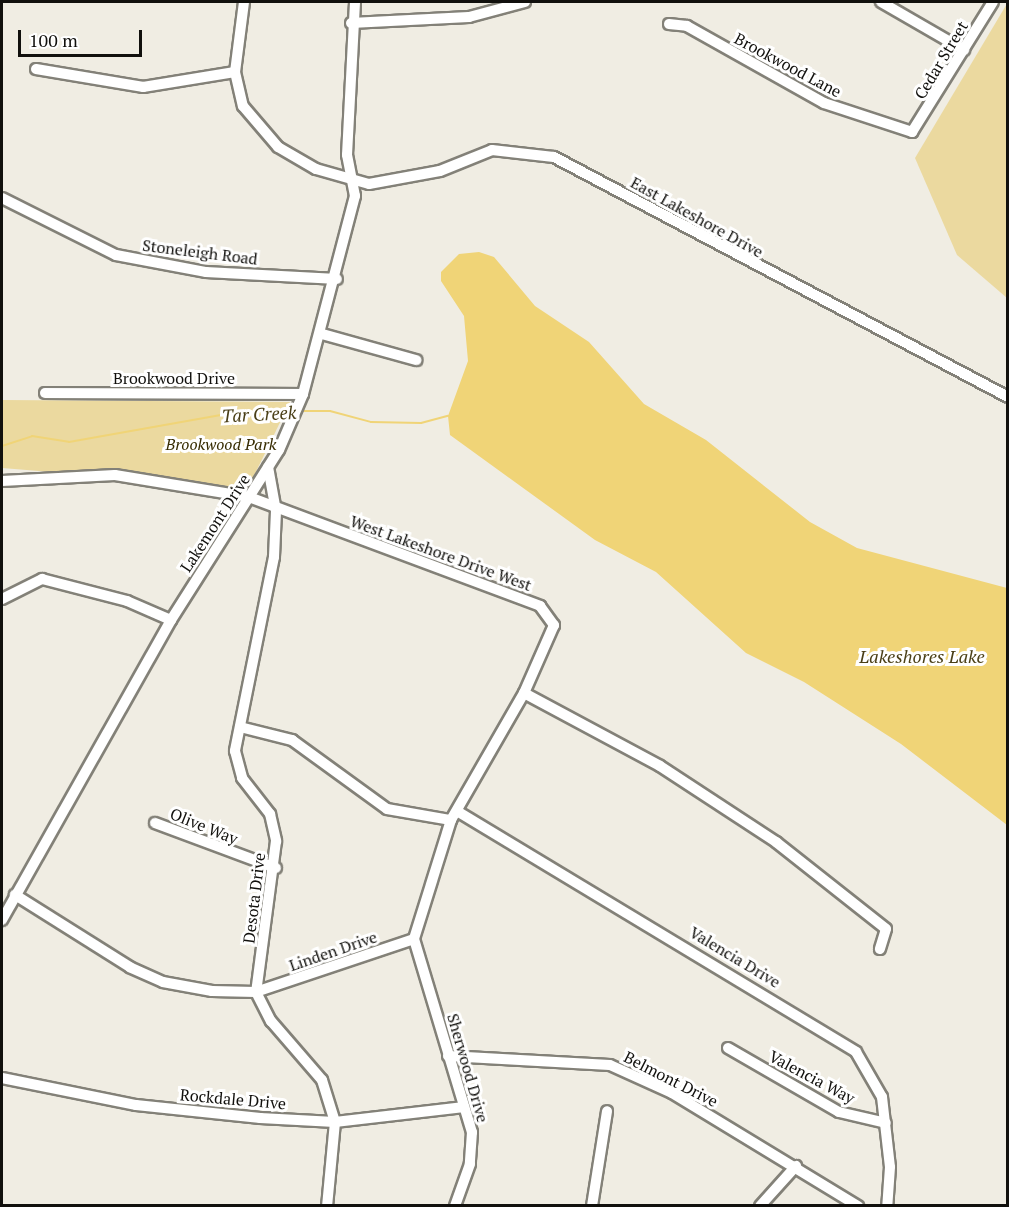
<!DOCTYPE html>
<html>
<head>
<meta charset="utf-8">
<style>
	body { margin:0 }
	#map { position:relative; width:1009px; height:1207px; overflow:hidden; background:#f0ede3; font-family:"PT Serif",serif }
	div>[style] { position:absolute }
	.green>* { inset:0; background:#ebd99f }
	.water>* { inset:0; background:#f0d477 }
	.stream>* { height:2px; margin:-1px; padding:0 1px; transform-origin:1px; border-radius:1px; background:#f0d477 }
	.roads { filter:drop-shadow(2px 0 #838178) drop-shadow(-2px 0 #838178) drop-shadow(0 2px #838178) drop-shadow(0 -2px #838178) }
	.minor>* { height:10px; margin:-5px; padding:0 5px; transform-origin:5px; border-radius:5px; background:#fff }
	span { translate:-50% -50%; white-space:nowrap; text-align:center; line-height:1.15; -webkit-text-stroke:6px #fff; paint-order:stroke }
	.street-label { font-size:16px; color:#11100d }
	.park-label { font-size:16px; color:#372c02; font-style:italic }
	.water-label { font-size:18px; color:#4a3f17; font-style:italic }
	.frame { position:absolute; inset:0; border:3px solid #11100d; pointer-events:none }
	.scale { position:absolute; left:18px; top:30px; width:124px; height:27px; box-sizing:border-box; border:3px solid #11100d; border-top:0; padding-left:8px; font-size:18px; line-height:21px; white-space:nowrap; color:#11100d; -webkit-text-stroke:4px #fff; paint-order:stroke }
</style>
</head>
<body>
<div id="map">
	<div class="green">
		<i style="clip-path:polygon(1008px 2px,1008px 298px,1007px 298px,957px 255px,915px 158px)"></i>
		<i style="clip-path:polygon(2px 400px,290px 402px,248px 488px,2px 468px)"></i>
	</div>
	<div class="water">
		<i style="clip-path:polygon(479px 252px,494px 257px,535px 306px,589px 342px,644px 404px,706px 440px,810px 522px,857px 548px,1007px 588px,1007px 825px,901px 744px,804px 682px,746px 653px,656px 572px,595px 540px,450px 435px,448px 416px,468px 361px,464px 316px,441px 281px,441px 272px,459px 254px)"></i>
	</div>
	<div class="stream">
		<i style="left:299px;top:411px;width:31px"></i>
		<i style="left:330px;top:411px;width:42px;rotate:15deg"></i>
		<i style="left:371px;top:422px;width:50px;rotate:1.1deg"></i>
		<i style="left:421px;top:423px;width:28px;rotate:-15deg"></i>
		<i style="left:2px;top:446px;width:32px;rotate:-18deg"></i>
		<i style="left:32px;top:436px;width:37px;rotate:9deg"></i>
		<i style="left:69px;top:442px;width:177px;rotate:-10.1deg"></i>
		<i style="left:243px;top:411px;width:47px"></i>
	</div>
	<div class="roads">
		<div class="minor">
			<i style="left:244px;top:2px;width:71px;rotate:97.3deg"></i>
			<i style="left:235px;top:72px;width:35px;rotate:77deg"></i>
			<i style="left:243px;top:106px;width:54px;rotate:49.5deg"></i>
			<i style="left:278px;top:147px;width:44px;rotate:30.1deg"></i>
			<i style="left:316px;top:169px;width:55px;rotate:15.8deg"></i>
			<i style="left:369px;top:184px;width:72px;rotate:-10.4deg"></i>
			<i style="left:440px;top:171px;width:56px;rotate:-22deg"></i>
			<i style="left:492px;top:150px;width:62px;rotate:6.4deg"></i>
			<i style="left:554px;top:157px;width:514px;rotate:27.86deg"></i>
			<i style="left:881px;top:2px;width:96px;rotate:30deg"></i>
			<i style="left:351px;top:23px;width:118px;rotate:-2.9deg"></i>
			<i style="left:469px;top:17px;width:58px;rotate:-15deg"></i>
			<i style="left:669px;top:24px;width:18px;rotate:6deg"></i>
			<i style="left:687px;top:26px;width:157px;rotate:29.3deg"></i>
			<i style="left:824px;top:103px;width:93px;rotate:18.2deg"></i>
			<i style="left:912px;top:132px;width:153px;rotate:-58.1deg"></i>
			<i style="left:36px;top:69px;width:109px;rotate:9.5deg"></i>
			<i style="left:143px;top:87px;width:93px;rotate:-9.3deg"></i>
			<i style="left:2px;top:198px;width:127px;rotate:26.6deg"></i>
			<i style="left:116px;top:255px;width:92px;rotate:10.7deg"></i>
			<i style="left:206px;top:272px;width:131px;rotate:3.1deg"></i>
			<i style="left:322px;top:334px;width:98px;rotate:15.5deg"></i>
			<i style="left:45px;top:393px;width:258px;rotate:0.2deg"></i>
			<i style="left:268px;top:467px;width:45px;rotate:79.7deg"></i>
			<i style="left:276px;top:511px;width:46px;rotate:92.5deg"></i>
			<i style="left:274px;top:557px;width:198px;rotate:101.4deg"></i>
			<i style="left:235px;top:751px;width:28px;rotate:75deg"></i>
			<i style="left:242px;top:778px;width:46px;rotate:52.1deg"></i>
			<i style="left:270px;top:814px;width:28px;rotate:77deg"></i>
			<i style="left:276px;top:841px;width:152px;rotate:97.5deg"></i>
			<i style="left:256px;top:992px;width:33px;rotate:63deg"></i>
			<i style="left:271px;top:1021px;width:78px;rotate:49.2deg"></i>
			<i style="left:322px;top:1080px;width:44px;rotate:72.8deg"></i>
			<i style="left:335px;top:1122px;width:84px;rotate:95.4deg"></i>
			<i style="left:2px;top:481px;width:113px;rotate:-3deg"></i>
			<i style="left:115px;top:475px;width:136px;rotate:9.3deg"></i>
			<i style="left:249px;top:497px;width:311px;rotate:20.5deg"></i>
			<i style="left:540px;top:606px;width:24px;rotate:54deg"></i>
			<i style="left:554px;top:625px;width:74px;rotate:113.8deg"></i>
			<i style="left:524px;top:693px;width:146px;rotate:119.9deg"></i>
			<i style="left:451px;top:820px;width:125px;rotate:107.3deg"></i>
			<i style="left:414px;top:939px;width:167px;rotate:161.5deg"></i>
			<i style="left:256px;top:992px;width:44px;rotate:-178.7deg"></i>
			<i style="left:212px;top:991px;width:50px;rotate:-169.6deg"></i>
			<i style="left:163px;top:982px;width:36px;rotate:-156deg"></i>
			<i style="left:130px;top:967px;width:136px;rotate:-147.9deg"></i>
			<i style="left:2px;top:599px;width:45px;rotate:-26.6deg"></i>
			<i style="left:42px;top:579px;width:88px;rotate:14.5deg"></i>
			<i style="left:127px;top:601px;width:48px;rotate:23.4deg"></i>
			<i style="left:524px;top:693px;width:154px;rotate:28.2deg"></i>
			<i style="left:660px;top:766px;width:139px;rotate:33.2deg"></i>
			<i style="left:776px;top:842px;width:140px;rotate:38.3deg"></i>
			<i style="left:886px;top:929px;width:21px;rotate:107deg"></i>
			<i style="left:240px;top:727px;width:54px;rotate:14deg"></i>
			<i style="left:292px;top:740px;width:117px;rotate:36deg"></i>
			<i style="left:387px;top:809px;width:65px;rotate:9.8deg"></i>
			<i style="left:457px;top:811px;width:466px;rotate:31.1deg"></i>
			<i style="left:856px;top:1052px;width:52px;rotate:60deg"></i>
			<i style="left:882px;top:1097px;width:70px;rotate:83.5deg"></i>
			<i style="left:890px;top:1167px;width:39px;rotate:94deg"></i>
			<i style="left:155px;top:823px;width:129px;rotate:20.4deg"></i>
			<i style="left:2px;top:920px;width:344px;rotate:-60.6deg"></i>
			<i style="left:171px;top:620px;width:201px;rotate:-57.6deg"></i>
			<i style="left:279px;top:450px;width:61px;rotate:-66.8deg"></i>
			<i style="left:303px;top:394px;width:205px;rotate:-75.3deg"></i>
			<i style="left:355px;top:196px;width:42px;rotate:-101deg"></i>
			<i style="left:347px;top:155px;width:153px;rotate:-87deg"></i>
			<i style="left:414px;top:939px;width:202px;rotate:73.3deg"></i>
			<i style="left:472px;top:1132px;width:32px;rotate:94deg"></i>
			<i style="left:470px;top:1164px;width:45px;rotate:109.7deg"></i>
			<i style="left:728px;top:1048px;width:128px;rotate:30deg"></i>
			<i style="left:839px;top:1112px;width:48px;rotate:13.2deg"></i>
			<i style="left:448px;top:1056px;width:162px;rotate:3.2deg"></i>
			<i style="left:610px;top:1065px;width:68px;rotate:24.3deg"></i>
			<i style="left:672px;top:1093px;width:218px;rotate:31.3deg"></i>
			<i style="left:2px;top:1078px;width:137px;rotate:11.4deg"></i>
			<i style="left:136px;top:1105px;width:125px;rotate:6deg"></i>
			<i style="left:260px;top:1118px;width:75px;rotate:3.1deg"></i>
			<i style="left:335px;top:1122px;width:130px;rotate:-6.6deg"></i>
			<i style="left:592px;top:1206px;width:96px;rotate:-81deg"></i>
			<i style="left:760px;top:1206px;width:54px;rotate:-48deg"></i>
		</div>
	</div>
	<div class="street-label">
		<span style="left:941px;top:60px;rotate:-59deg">Cedar Street</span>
		<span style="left:788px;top:65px;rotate:28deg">Brookwood Lane</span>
		<span style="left:697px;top:217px;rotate:29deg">East Lakeshore Drive</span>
		<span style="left:200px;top:252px;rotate:7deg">Stoneleigh Road</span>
		<span style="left:174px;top:378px">Brookwood Drive</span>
		<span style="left:215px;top:523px;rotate:-57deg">Lakemont Drive</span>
		<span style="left:441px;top:553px;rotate:20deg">West Lakeshore Drive West</span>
		<span style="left:204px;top:826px;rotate:22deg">Olive Way</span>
		<span style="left:254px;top:898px;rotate:-83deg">Desota Drive</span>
		<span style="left:333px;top:951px;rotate:-19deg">Linden Drive</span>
		<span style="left:735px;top:957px;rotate:31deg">Valencia Drive</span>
		<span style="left:468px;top:1068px;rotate:74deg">Sherwood Drive</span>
		<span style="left:812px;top:1077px;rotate:28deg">Valencia Way</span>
		<span style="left:671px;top:1079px;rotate:27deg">Belmont Drive</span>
		<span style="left:233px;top:1099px;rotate:5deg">Rockdale Drive</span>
	</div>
	<div class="park-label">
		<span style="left:221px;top:444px">Brookwood Park</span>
	</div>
	<div class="water-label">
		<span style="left:259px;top:414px;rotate:-3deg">Tar Creek</span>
		<span style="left:922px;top:656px">Lakeshores Lake</span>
	</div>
	<div class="frame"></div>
	<div class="scale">100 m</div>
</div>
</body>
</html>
